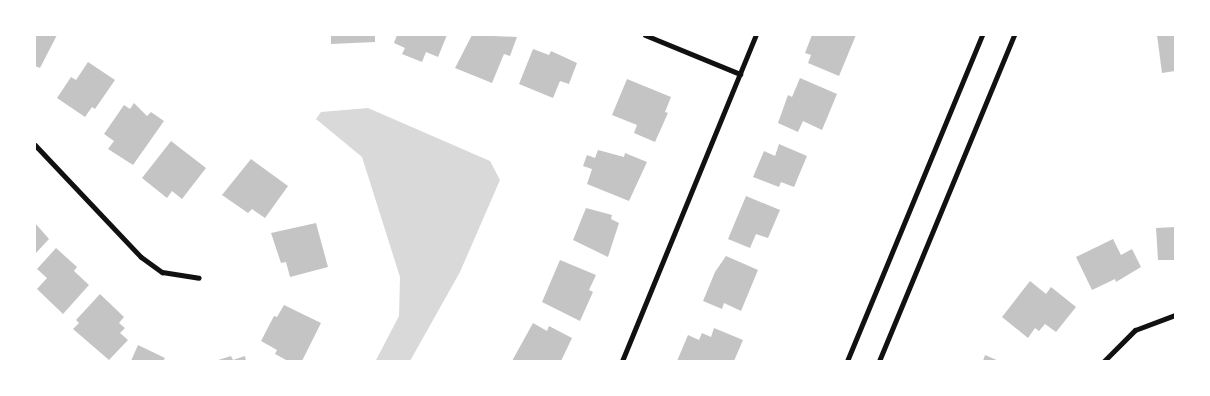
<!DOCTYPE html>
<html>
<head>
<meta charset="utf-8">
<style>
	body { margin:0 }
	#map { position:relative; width:1210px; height:396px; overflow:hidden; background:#fff; font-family:Roboto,sans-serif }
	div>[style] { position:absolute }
	.water>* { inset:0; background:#d9d9d9 }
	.building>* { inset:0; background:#c4c4c4 }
	.minor>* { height:5px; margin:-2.5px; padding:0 2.5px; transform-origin:2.5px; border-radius:2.5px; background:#111 }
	span { translate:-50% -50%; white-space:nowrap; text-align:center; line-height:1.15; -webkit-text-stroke:4px #fff; paint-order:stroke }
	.frame { position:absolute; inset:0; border:36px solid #fff; pointer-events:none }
</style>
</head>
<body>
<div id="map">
	<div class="water">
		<i style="clip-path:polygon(368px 108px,490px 161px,500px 180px,460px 272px,410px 361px,376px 360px,399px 316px,400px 277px,362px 157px,316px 119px,321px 112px)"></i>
	</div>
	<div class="building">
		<i style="clip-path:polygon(35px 35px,57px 35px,40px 68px,35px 66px)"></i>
		<i style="clip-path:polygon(331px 35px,375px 35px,375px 42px,331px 44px)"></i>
		<i style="clip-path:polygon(397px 35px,447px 35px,438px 57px,426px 52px,422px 62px,402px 54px,405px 48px,394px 43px)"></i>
		<i style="clip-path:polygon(472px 35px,517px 37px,510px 56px,504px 54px,492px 83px,455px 68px)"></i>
		<i style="clip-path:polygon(812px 35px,856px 35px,839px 76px,808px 63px,811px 55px,805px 53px)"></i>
		<i style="clip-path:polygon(1157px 35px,1175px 35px,1175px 71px,1162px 73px)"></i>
		<i style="clip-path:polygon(533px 49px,549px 55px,551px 51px,577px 63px,569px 84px,560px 81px,553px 98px,519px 84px)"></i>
		<i style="clip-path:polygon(88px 62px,115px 80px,95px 109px,92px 107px,85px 117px,57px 98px,71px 77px,76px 80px)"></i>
		<i style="clip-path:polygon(800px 78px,837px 94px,822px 130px,803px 121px,798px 132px,778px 123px,788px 95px,792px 97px)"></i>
		<i style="clip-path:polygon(627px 79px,671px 97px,665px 112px,668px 113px,655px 142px,634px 133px,637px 125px,612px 115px)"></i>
		<i style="clip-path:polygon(134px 103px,147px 116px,151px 112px,164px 121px,133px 165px,108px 149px,114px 141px,104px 134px,124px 105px,130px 109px)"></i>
		<i style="clip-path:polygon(171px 141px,206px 168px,182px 199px,172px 191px,167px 198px,142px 178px)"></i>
		<i style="clip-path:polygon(779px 144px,807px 156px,794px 187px,781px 182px,779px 187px,753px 177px,764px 151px,775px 156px)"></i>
		<i style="clip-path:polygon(598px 150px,624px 157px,625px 153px,647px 162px,629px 201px,587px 184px,592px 169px,583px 166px,587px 155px,595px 158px)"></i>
		<i style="clip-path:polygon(251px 159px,288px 186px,265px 218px,252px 209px,248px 213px,222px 195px)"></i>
		<i style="clip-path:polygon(746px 196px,780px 210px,768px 238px,756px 234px,750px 248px,728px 239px)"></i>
		<i style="clip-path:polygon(586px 208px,612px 215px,611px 219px,619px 223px,608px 257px,573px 240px)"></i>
		<i style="clip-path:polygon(35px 223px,49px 239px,35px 254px)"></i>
		<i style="clip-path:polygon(316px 223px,328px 267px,290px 277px,286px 262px,281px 263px,271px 233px)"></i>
		<i style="clip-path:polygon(1175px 227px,1175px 260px,1158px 260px,1156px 228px)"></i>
		<i style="clip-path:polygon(1113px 239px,1121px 255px,1132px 249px,1141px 267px,1116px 282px,1115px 279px,1092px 290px,1076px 257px)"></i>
		<i style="clip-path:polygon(56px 248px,77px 267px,74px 271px,89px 285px,63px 314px,37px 289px,47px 278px,37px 269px)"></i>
		<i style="clip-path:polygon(726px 256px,758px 270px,741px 311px,724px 303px,722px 309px,703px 301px,715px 272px)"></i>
		<i style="clip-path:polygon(560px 260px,596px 275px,589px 290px,593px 292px,580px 321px,542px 302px)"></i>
		<i style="clip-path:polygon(1030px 281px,1046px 294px,1051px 287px,1076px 307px,1056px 332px,1045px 324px,1039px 331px,1035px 328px,1028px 338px,1002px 317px)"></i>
		<i style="clip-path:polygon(100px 294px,124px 317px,119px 323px,125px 328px,120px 333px,128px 340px,109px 360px,73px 329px,79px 323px,76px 320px)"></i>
		<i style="clip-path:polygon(284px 305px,321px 323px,302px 361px,288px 361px,275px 354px,277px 350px,261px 341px,274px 316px,277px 317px)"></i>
		<i style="clip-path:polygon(533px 323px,547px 331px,549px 326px,572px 338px,561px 361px,512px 361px)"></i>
		<i style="clip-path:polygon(714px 328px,743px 340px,734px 361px,677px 361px,688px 335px,699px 340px,702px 333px,711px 337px)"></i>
		<i style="clip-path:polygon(138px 345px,165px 358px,163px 361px,131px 361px)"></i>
		<i style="clip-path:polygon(985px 355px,999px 361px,983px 361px)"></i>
		<i style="clip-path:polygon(231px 356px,233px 360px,245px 356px,246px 361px,215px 361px)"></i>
	</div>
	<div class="minor">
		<i style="left:645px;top:35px;width:103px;rotate:22.3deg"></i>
		<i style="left:35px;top:145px;width:154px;rotate:46.6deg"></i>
		<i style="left:141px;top:257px;width:26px;rotate:36deg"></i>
		<i style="left:162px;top:272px;width:37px;rotate:9deg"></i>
		<i style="left:622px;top:361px;width:352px;rotate:-67.7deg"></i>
		<i style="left:847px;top:361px;width:353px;rotate:-67.5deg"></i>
		<i style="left:879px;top:361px;width:353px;rotate:-67.5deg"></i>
		<i style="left:1104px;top:361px;width:44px;rotate:-45deg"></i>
		<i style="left:1135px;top:330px;width:43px;rotate:-20.6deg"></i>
	</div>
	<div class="frame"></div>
</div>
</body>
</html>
